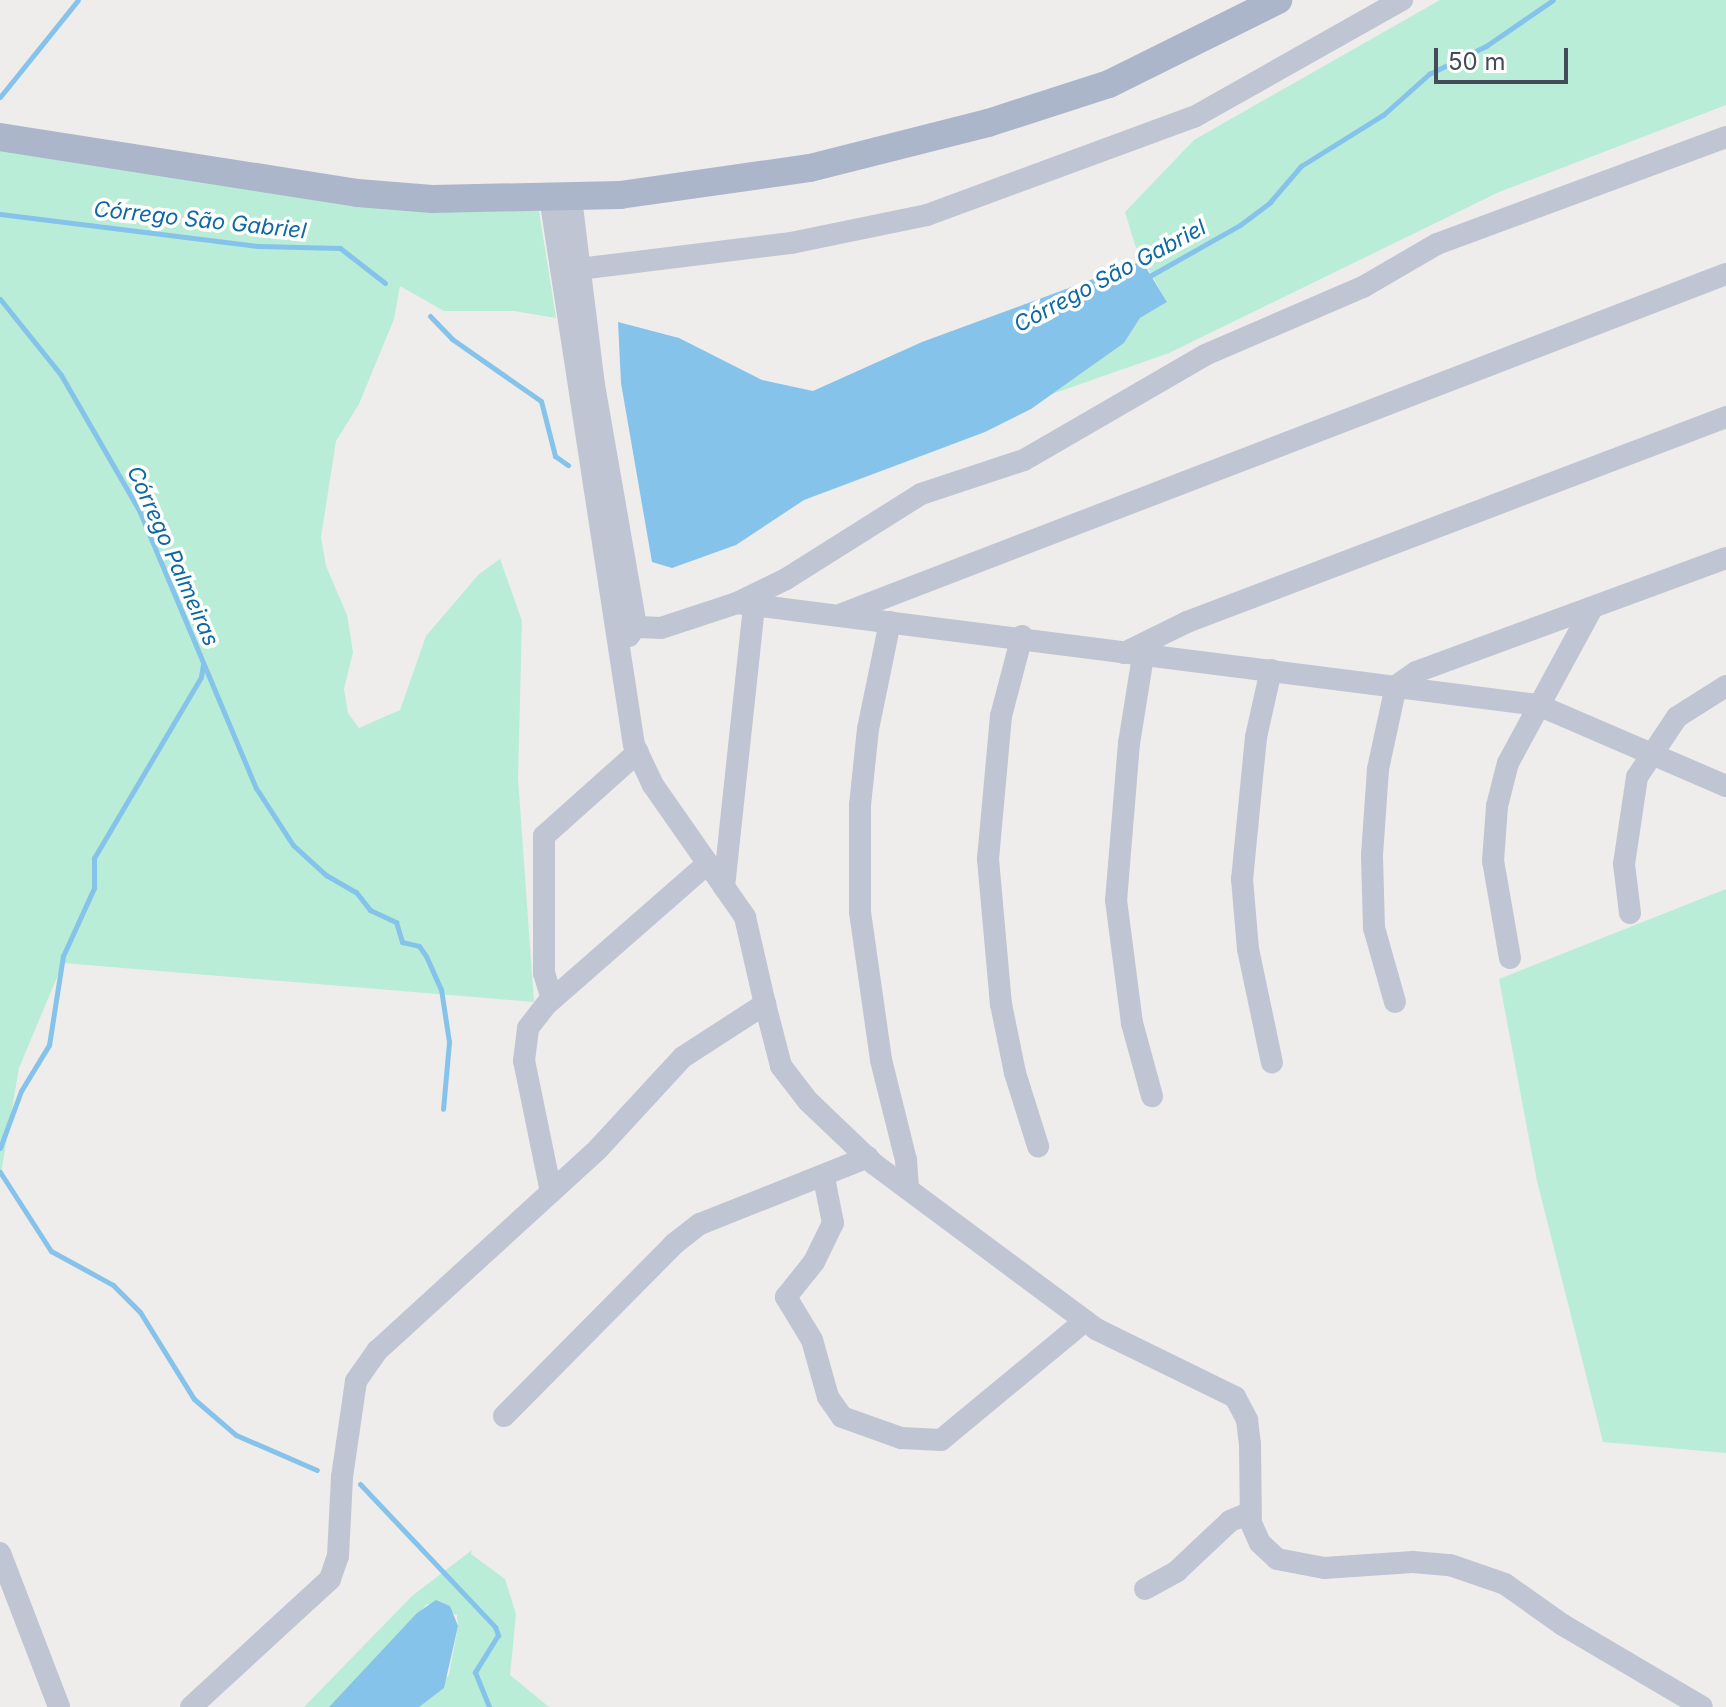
<!DOCTYPE html>
<html>
<head>
<meta charset="utf-8">
<style>
	body { margin:0 }
	#map { position:relative; width:1726px; height:1707px; overflow:hidden; background:#efecec; font-family:Inter,sans-serif }
	div>[style] { position:absolute }
	.green>* { inset:0; background:#b9edd7 }
	.water>* { inset:0; background:#86c3ea }
	.stream>* { height:5px; margin:-2.5px; padding:0 2.5px; transform-origin:2.5px; border-radius:2.5px; background:#86c3ea }
	.minor>* { height:22px; margin:-11px; padding:0 11px; transform-origin:11px; border-radius:11px; background:#bfc5d2 }
	.major>* { height:28px; margin:-14px; padding:0 14px; transform-origin:14px; border-radius:14px; background:#abb6cb }
	span { translate:-50% -50%; white-space:nowrap; text-align:center; line-height:1.15; -webkit-text-stroke:7px #fff; paint-order:stroke }
	.water-label { font-size:22px; color:#0d68a4; font-style:italic }
	.scale { position:absolute; left:1434px; top:48px; width:134px; height:36px; box-sizing:border-box; border:4px solid #454c59; border-top:0; padding-left:10px; font-size:24px; line-height:28px; white-space:nowrap; color:#454c59; -webkit-text-stroke:6px #fff; paint-order:stroke }
</style>
</head>
<body>
<div id="map">
	<div class="green">
		<i style="clip-path:polygon(1440px 0,1726px 0,1726px 105px,1499px 192px,1169px 353px,1052px 394px,1124px 343px,1140px 318px,1167px 302px,1135px 245px,1125px 212px,1194px 140px)"></i>
		<i style="clip-path:polygon(0 149px,418px 210px,539px 211px,556px 318px,514px 311px,444px 311px,400px 286px,394px 319px,359px 404px,336px 441px,321px 537px,326px 566px,347px 615px,353px 652px,344px 689px,348px 713px,359px 728px,400px 710px,426px 636px,479px 574px,500px 559px,522px 621px,518px 778px,534px 1002px,63px 963px,19px 1068px,0 1179px)"></i>
		<i style="clip-path:polygon(1726px 889px,1726px 1453px,1603px 1442px,1537px 1181px,1499px 979px)"></i>
		<i style="clip-path:polygon(472px 1550px,471px 1554px,505px 1579px,516px 1614px,510px 1675px,549px 1707px,419px 1707px,449px 1675px,458px 1626px,457px 1615px,427px 1604px,329px 1707px,304px 1707px,412px 1596px)"></i>
	</div>
	<div class="water">
		<i style="clip-path:polygon(1142px 261px,1167px 302px,1140px 318px,1124px 343px,1031px 409px,985px 432px,804px 500px,736px 545px,672px 568px,652px 562px,621px 383px,618px 322px,679px 338px,762px 380px,813px 391px,922px 342px)"></i>
		<i style="clip-path:polygon(436px 1600px,450px 1606px,458px 1626px,444px 1688px,419px 1707px,329px 1707px,417px 1613px)"></i>
	</div>
	<div class="stream">
		<i style="left:0;top:97px;width:124px;rotate:-51.2deg"></i>
		<i style="left:0;top:214px;width:260px;rotate:7.1deg"></i>
		<i style="left:258px;top:246px;width:82px;rotate:1.4deg"></i>
		<i style="left:340px;top:248px;width:57px;rotate:37.9deg"></i>
		<i style="left:1148px;top:277px;width:106px;rotate:-29.5deg"></i>
		<i style="left:1240px;top:225px;width:38px;rotate:-37deg"></i>
		<i style="left:1270px;top:202px;width:48px;rotate:-49.3deg"></i>
		<i style="left:1301px;top:166px;width:97px;rotate:-31.9deg"></i>
		<i style="left:1383px;top:115px;width:62px;rotate:-41.7deg"></i>
		<i style="left:1429px;top:74px;width:64px;rotate:-26.2deg"></i>
		<i style="left:1486px;top:46px;width:81px;rotate:-34.5deg"></i>
		<i style="left:0;top:299px;width:97px;rotate:51.2deg"></i>
		<i style="left:61px;top:375px;width:156px;rotate:60deg"></i>
		<i style="left:139px;top:510px;width:302px;rotate:67.2deg"></i>
		<i style="left:256px;top:788px;width:68px;rotate:57deg"></i>
		<i style="left:293px;top:845px;width:45px;rotate:42.3deg"></i>
		<i style="left:326px;top:875px;width:34px;rotate:30deg"></i>
		<i style="left:356px;top:892px;width:23px;rotate:52deg"></i>
		<i style="left:370px;top:910px;width:29px;rotate:25deg"></i>
		<i style="left:396px;top:922px;width:21px;rotate:73deg"></i>
		<i style="left:402px;top:942px;width:17px;rotate:13deg"></i>
		<i style="left:419px;top:946px;width:12px;rotate:55deg"></i>
		<i style="left:426px;top:956px;width:36px;rotate:66deg"></i>
		<i style="left:441px;top:989px;width:54px;rotate:81.4deg"></i>
		<i style="left:449px;top:1042px;width:67px;rotate:95.1deg"></i>
		<i style="left:430px;top:316px;width:32px;rotate:46deg"></i>
		<i style="left:452px;top:339px;width:108px;rotate:34.9deg"></i>
		<i style="left:541px;top:401px;width:57px;rotate:75.7deg"></i>
		<i style="left:555px;top:456px;width:16px;rotate:35deg"></i>
		<i style="left:0;top:1148px;width:61px;rotate:-69.8deg"></i>
		<i style="left:21px;top:1091px;width:54px;rotate:-58.7deg"></i>
		<i style="left:49px;top:1045px;width:90px;rotate:-81.1deg"></i>
		<i style="left:63px;top:956px;width:75px;rotate:-65.5deg"></i>
		<i style="left:94px;top:888px;width:30px;rotate:-90deg"></i>
		<i style="left:94px;top:858px;width:210px;rotate:-59.4deg"></i>
		<i style="left:201px;top:677px;width:13px;rotate:-81deg"></i>
		<i style="left:0;top:1172px;width:94px;rotate:57.2deg"></i>
		<i style="left:51px;top:1251px;width:71px;rotate:28.7deg"></i>
		<i style="left:113px;top:1285px;width:38px;rotate:45deg"></i>
		<i style="left:140px;top:1312px;width:102px;rotate:58.2deg"></i>
		<i style="left:194px;top:1399px;width:55px;rotate:40.6deg"></i>
		<i style="left:236px;top:1435px;width:88px;rotate:23.4deg"></i>
		<i style="left:360px;top:1484px;width:197px;rotate:46.6deg"></i>
		<i style="left:495px;top:1627px;width:9px;rotate:69deg"></i>
		<i style="left:498px;top:1635px;width:44px;rotate:121.9deg"></i>
		<i style="left:475px;top:1672px;width:38px;rotate:68deg"></i>
	</div>
	<div class="minor">
		<i style="left:550px;top:197px;width:554px;rotate:81.29deg"></i>
		<i style="left:634px;top:745px;width:44px;rotate:64.6deg"></i>
		<i style="left:653px;top:785px;width:161px;rotate:55.1deg"></i>
		<i style="left:745px;top:917px;width:89px;rotate:77.1deg"></i>
		<i style="left:571px;top:198px;width:188px;rotate:83deg"></i>
		<i style="left:594px;top:385px;width:244px;rotate:80.1deg"></i>
		<i style="left:636px;top:625px;width:13px;rotate:122deg"></i>
		<i style="left:579px;top:269px;width:214px;rotate:-7deg"></i>
		<i style="left:791px;top:243px;width:139px;rotate:-11.6deg"></i>
		<i style="left:927px;top:215px;width:284px;rotate:-20.2deg"></i>
		<i style="left:1194px;top:117px;width:239px;rotate:-29.4deg"></i>
		<i style="left:737px;top:603px;width:807px;rotate:7.26deg"></i>
		<i style="left:1538px;top:705px;width:205px;rotate:23.3deg"></i>
		<i style="left:842px;top:614px;width:947px;rotate:-21.04deg"></i>
		<i style="left:890px;top:622px;width:109px;rotate:101.6deg"></i>
		<i style="left:868px;top:729px;width:76px;rotate:96deg"></i>
		<i style="left:860px;top:805px;width:107px;rotate:90deg"></i>
		<i style="left:860px;top:912px;width:149px;rotate:81.9deg"></i>
		<i style="left:881px;top:1060px;width:103px;rotate:76deg"></i>
		<i style="left:906px;top:1160px;width:29px;rotate:86deg"></i>
		<i style="left:616px;top:626px;width:45px;rotate:2.5deg"></i>
		<i style="left:661px;top:628px;width:80px;rotate:-18.2deg"></i>
		<i style="left:737px;top:603px;width:55px;rotate:-26.1deg"></i>
		<i style="left:786px;top:579px;width:160px;rotate:-32.2deg"></i>
		<i style="left:921px;top:494px;width:108px;rotate:-18.3deg"></i>
		<i style="left:1024px;top:460px;width:209px;rotate:-30.1deg"></i>
		<i style="left:1205px;top:355px;width:172px;rotate:-23.3deg"></i>
		<i style="left:1363px;top:287px;width:86px;rotate:-30.2deg"></i>
		<i style="left:1437px;top:244px;width:308px;rotate:-20.3deg"></i>
		<i style="left:1022px;top:636px;width:83px;rotate:104.7deg"></i>
		<i style="left:1001px;top:716px;width:144px;rotate:95.2deg"></i>
		<i style="left:988px;top:859px;width:146px;rotate:84.9deg"></i>
		<i style="left:1001px;top:1004px;width:70px;rotate:78.5deg"></i>
		<i style="left:1015px;top:1073px;width:77px;rotate:72.5deg"></i>
		<i style="left:1124px;top:653px;width:70px;rotate:-26.2deg"></i>
		<i style="left:1187px;top:622px;width:577px;rotate:-20.82deg"></i>
		<i style="left:1143px;top:656px;width:88px;rotate:99.1deg"></i>
		<i style="left:1129px;top:743px;width:158px;rotate:94.7deg"></i>
		<i style="left:1116px;top:900px;width:124px;rotate:82.6deg"></i>
		<i style="left:1132px;top:1023px;width:76px;rotate:74.7deg"></i>
		<i style="left:1271px;top:670px;width:69px;rotate:102.6deg"></i>
		<i style="left:1256px;top:737px;width:143px;rotate:95.6deg"></i>
		<i style="left:1242px;top:879px;width:70px;rotate:85.1deg"></i>
		<i style="left:1248px;top:949px;width:116px;rotate:78.1deg"></i>
		<i style="left:724px;top:887px;width:281px;rotate:-83.9deg"></i>
		<i style="left:1630px;top:913px;width:49px;rotate:-97deg"></i>
		<i style="left:1624px;top:864px;width:88px;rotate:-81.5deg"></i>
		<i style="left:1637px;top:777px;width:72px;rotate:-56.3deg"></i>
		<i style="left:1677px;top:717px;width:58px;rotate:-32.3deg"></i>
		<i style="left:1510px;top:958px;width:98px;rotate:-99.9deg"></i>
		<i style="left:1493px;top:861px;width:55px;rotate:-85.8deg"></i>
		<i style="left:1497px;top:806px;width:44px;rotate:-75.7deg"></i>
		<i style="left:1508px;top:763px;width:174px;rotate:-61.5deg"></i>
		<i style="left:552px;top:999px;width:27px;rotate:-107deg"></i>
		<i style="left:544px;top:973px;width:137px;rotate:-90deg"></i>
		<i style="left:544px;top:836px;width:126px;rotate:-41.8deg"></i>
		<i style="left:1395px;top:1002px;width:77px;rotate:-105.8deg"></i>
		<i style="left:1374px;top:928px;width:73px;rotate:-91.6deg"></i>
		<i style="left:1372px;top:855px;width:86px;rotate:-86deg"></i>
		<i style="left:1378px;top:769px;width:85px;rotate:-77.8deg"></i>
		<i style="left:1396px;top:686px;width:24px;rotate:-35deg"></i>
		<i style="left:1416px;top:672px;width:330px;rotate:-20.2deg"></i>
		<i style="left:824px;top:1178px;width:46px;rotate:78.7deg"></i>
		<i style="left:833px;top:1223px;width:43px;rotate:116deg"></i>
		<i style="left:814px;top:1262px;width:45px;rotate:128.7deg"></i>
		<i style="left:786px;top:1297px;width:50px;rotate:58.8deg"></i>
		<i style="left:812px;top:1340px;width:59px;rotate:74.3deg"></i>
		<i style="left:828px;top:1397px;width:24px;rotate:55deg"></i>
		<i style="left:842px;top:1417px;width:63px;rotate:19.6deg"></i>
		<i style="left:901px;top:1438px;width:40px;rotate:2.9deg"></i>
		<i style="left:941px;top:1440px;width:187px;rotate:-39.6deg"></i>
		<i style="left:551px;top:1192px;width:134px;rotate:-101.6deg"></i>
		<i style="left:524px;top:1061px;width:33px;rotate:-83deg"></i>
		<i style="left:528px;top:1028px;width:31px;rotate:-52deg"></i>
		<i style="left:547px;top:1004px;width:213px;rotate:-41.2deg"></i>
		<i style="left:504px;top:1416px;width:242px;rotate:-45.3deg"></i>
		<i style="left:674px;top:1244px;width:33px;rotate:-38deg"></i>
		<i style="left:700px;top:1224px;width:181px;rotate:-21.7deg"></i>
		<i style="left:0;top:1553px;width:165px;rotate:69deg"></i>
		<i style="left:1145px;top:1589px;width:37px;rotate:-29deg"></i>
		<i style="left:1177px;top:1571px;width:73px;rotate:-43.3deg"></i>
		<i style="left:1230px;top:1521px;width:21px;rotate:-23deg"></i>
		<i style="left:191px;top:1707px;width:189px;rotate:-42.6deg"></i>
		<i style="left:330px;top:1579px;width:24px;rotate:-71deg"></i>
		<i style="left:338px;top:1556px;width:79px;rotate:-87.1deg"></i>
		<i style="left:342px;top:1477px;width:97px;rotate:-81.7deg"></i>
		<i style="left:356px;top:1381px;width:37px;rotate:-55deg"></i>
		<i style="left:377px;top:1351px;width:299px;rotate:-42.4deg"></i>
		<i style="left:598px;top:1149px;width:125px;rotate:-47.3deg"></i>
		<i style="left:683px;top:1057px;width:98px;rotate:-32.9deg"></i>
		<i style="left:765px;top:1004px;width:64px;rotate:75.5deg"></i>
		<i style="left:781px;top:1066px;width:44px;rotate:52.4deg"></i>
		<i style="left:808px;top:1101px;width:91px;rotate:43.7deg"></i>
		<i style="left:874px;top:1164px;width:277px;rotate:36.6deg"></i>
		<i style="left:1096px;top:1329px;width:155px;rotate:26.1deg"></i>
		<i style="left:1235px;top:1397px;width:26px;rotate:62deg"></i>
		<i style="left:1247px;top:1420px;width:24px;rotate:83deg"></i>
		<i style="left:1250px;top:1444px;width:79px;rotate:89.3deg"></i>
		<i style="left:1251px;top:1523px;width:22px;rotate:66deg"></i>
		<i style="left:1260px;top:1543px;width:23px;rotate:43deg"></i>
		<i style="left:1277px;top:1559px;width:48px;rotate:10.8deg"></i>
		<i style="left:1324px;top:1568px;width:89px;rotate:-3.9deg"></i>
		<i style="left:1413px;top:1562px;width:37px;rotate:5deg"></i>
		<i style="left:1450px;top:1565px;width:58px;rotate:19.1deg"></i>
		<i style="left:1505px;top:1584px;width:71px;rotate:35.3deg"></i>
		<i style="left:1563px;top:1625px;width:161px;rotate:30.5deg"></i>
	</div>
	<div class="major">
		<i style="left:0;top:137px;width:362px;rotate:8.9deg"></i>
		<i style="left:358px;top:193px;width:74px;rotate:4.6deg"></i>
		<i style="left:432px;top:199px;width:188px;rotate:-1.2deg"></i>
		<i style="left:620px;top:195px;width:192px;rotate:-8.1deg"></i>
		<i style="left:810px;top:168px;width:184px;rotate:-14.2deg"></i>
		<i style="left:988px;top:123px;width:127px;rotate:-17.9deg"></i>
		<i style="left:1109px;top:84px;width:189px;rotate:-26.4deg"></i>
	</div>
	<div class="water-label">
		<span style="left:200px;top:220px;rotate:6deg">Córrego São Gabriel</span>
		<span style="left:1110px;top:276px;rotate:-28deg">Córrego São Gabriel</span>
		<span style="left:173px;top:556px;rotate:66deg">Córrego Palmeiras</span>
	</div>
	<div class="scale">50 m</div>
</div>
</body>
</html>
